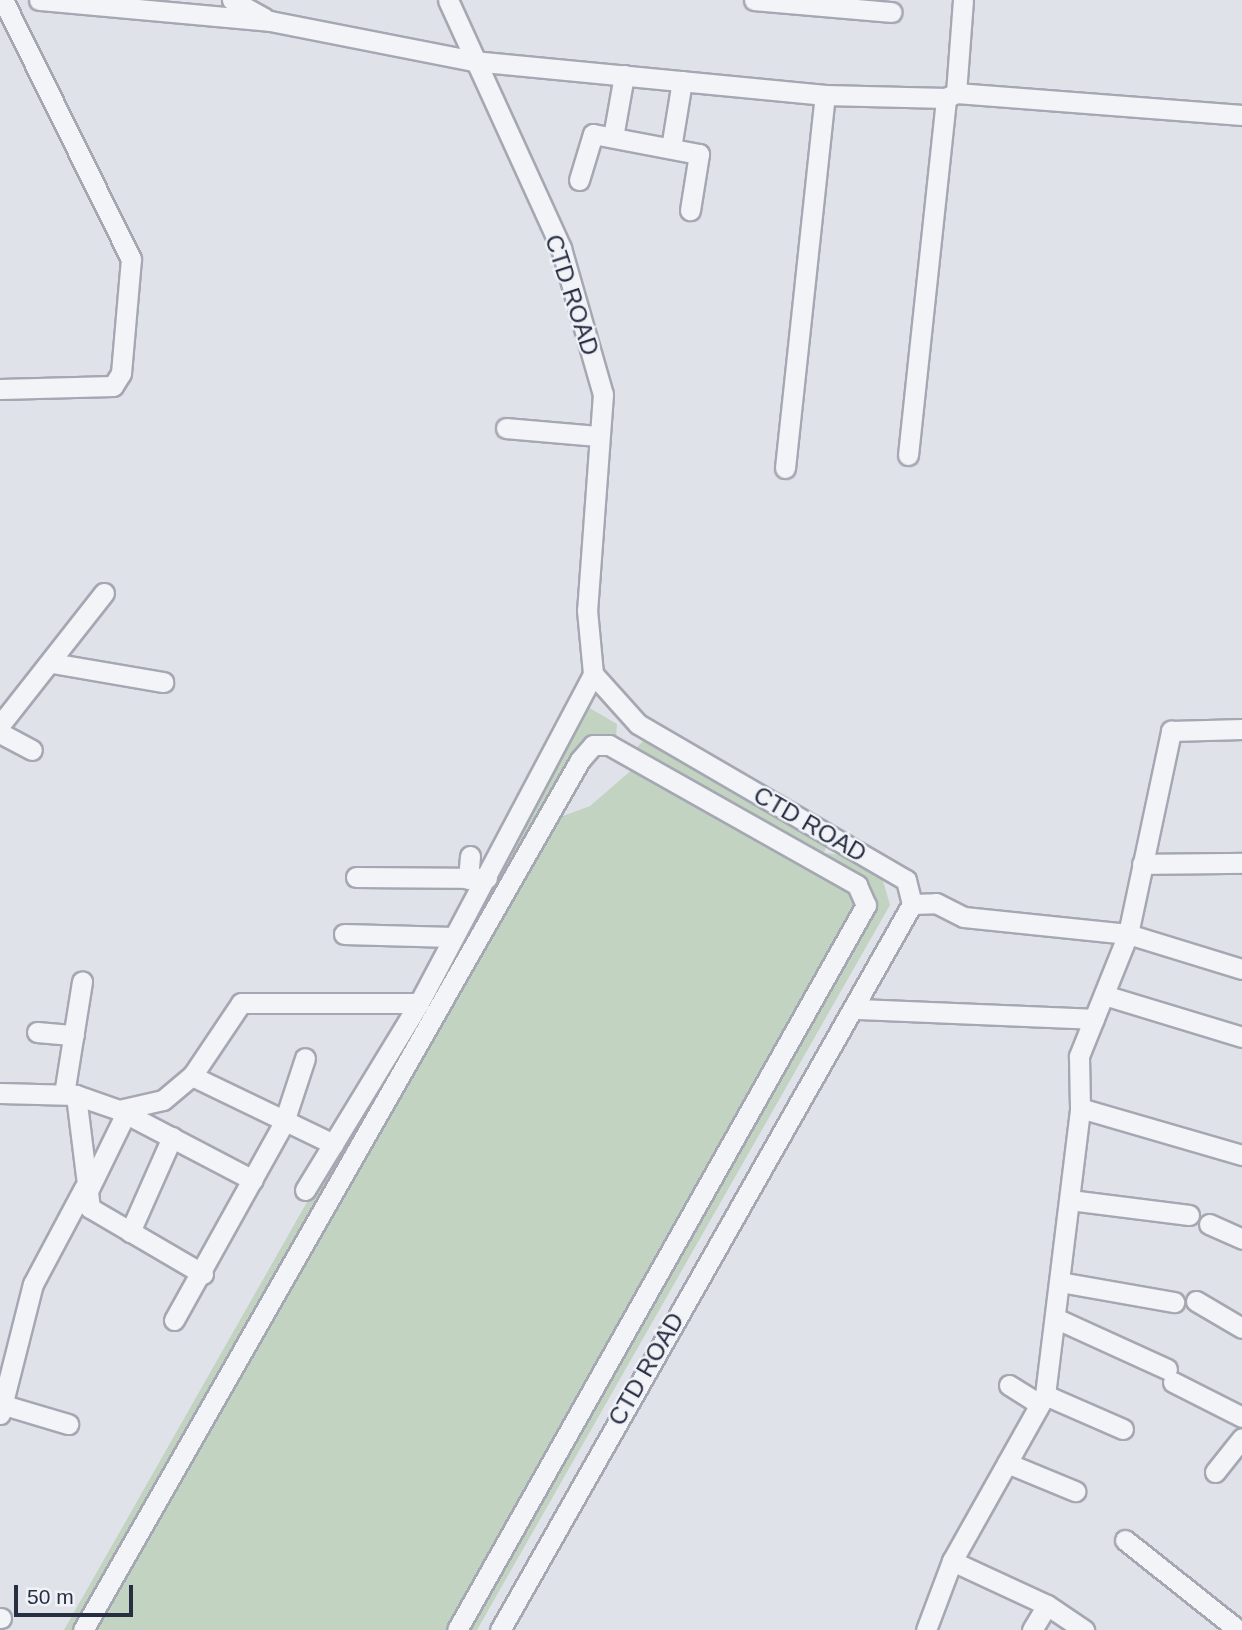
<!DOCTYPE html>
<html>
<head>
<meta charset="utf-8">
<style>
	body { margin:0 }
	#map { position:relative; width:1242px; height:1630px; overflow:hidden; background:#e0e2e9; font-family:Arial,sans-serif }
	div>[style] { position:absolute }
	.green>* { inset:0; background:#c3d3c1 }
	.roads { filter:drop-shadow(2px 0 #a5a8b3) drop-shadow(-2px 0 #a5a8b3) drop-shadow(0 2px #a5a8b3) drop-shadow(0 -2px #a5a8b3) }
	.minor>* { height:19px; margin:-9.5px; padding:0 9.5px; transform-origin:9.5px; border-radius:9.5px; background:#f3f4f7 }
	span { translate:-50% -50%; white-space:nowrap; text-align:center; line-height:1.15; -webkit-text-stroke:5px #eff2f7; paint-order:stroke }
	.street-label { font-size:24px; color:#282e41 }
	.scale { position:absolute; left:14px; top:1585px; width:119px; height:32px; box-sizing:border-box; border:4px solid #282e41; border-top:0; padding-left:9px; font-size:21px; line-height:24px; white-space:nowrap; color:#282e41; -webkit-text-stroke:5px #eff2f7; paint-order:stroke }
</style>
</head>
<body>
<div id="map">
	<div class="green">
		<i style="clip-path:polygon(588px 707px,617px 724px,616px 737px,600px 737px,77px 1630px,64px 1630px)"></i>
		<i style="clip-path:polygon(644px 740px,827px 845px,824px 853px,844px 855px,881px 874px,890px 905px,477px 1630px,460px 1630px,870px 902px,633px 751px)"></i>
		<i style="clip-path:polygon(634px 768px,861px 896px,451px 1630px,91px 1630px,555px 819px,590px 806px)"></i>
	</div>
	<div class="roads">
		<div class="minor">
			<i style="left:39px;top:0;width:232px;rotate:5.2deg"></i>
			<i style="left:270px;top:21px;width:207px;rotate:11.1deg"></i>
			<i style="left:473px;top:61px;width:354px;rotate:5.5deg"></i>
			<i style="left:825px;top:95px;width:121px;rotate:1.4deg"></i>
			<i style="left:946px;top:98px;width:11px;rotate:-27deg"></i>
			<i style="left:956px;top:93px;width:287px;rotate:4.4deg"></i>
			<i style="left:232px;top:0;width:37px;rotate:29deg"></i>
			<i style="left:448px;top:0;width:273px;rotate:65.5deg"></i>
			<i style="left:561px;top:248px;width:152px;rotate:74deg"></i>
			<i style="left:603px;top:394px;width:217px;rotate:94.2deg"></i>
			<i style="left:587px;top:610px;width:64px;rotate:84.6deg"></i>
			<i style="left:593px;top:674px;width:67px;rotate:48deg"></i>
			<i style="left:638px;top:724px;width:310px;rotate:30.2deg"></i>
			<i style="left:906px;top:880px;width:25px;rotate:76deg"></i>
			<i style="left:912px;top:904px;width:835px;rotate:119.57deg"></i>
			<i style="left:754px;top:0;width:138px;rotate:5deg"></i>
			<i style="left:956px;top:93px;width:93px;rotate:-85.7deg"></i>
			<i style="left:613px;top:137px;width:63px;rotate:-79.9deg"></i>
			<i style="left:671px;top:148px;width:68px;rotate:-80.7deg"></i>
			<i style="left:579px;top:180px;width:48px;rotate:-73.1deg"></i>
			<i style="left:593px;top:134px;width:108px;rotate:10.7deg"></i>
			<i style="left:699px;top:154px;width:57px;rotate:99.1deg"></i>
			<i style="left:0;top:389px;width:113px;rotate:-1.5deg"></i>
			<i style="left:113px;top:386px;width:15px;rotate:-58deg"></i>
			<i style="left:121px;top:373px;width:114px;rotate:-85deg"></i>
			<i style="left:131px;top:259px;width:289px;rotate:-116.3deg"></i>
			<i style="left:506px;top:428px;width:91px;rotate:5deg"></i>
			<i style="left:908px;top:455px;width:359px;rotate:-83.9deg"></i>
			<i style="left:785px;top:468px;width:375px;rotate:-83.9deg"></i>
			<i style="left:52px;top:663px;width:113px;rotate:9.7deg"></i>
			<i style="left:0;top:725px;width:168px;rotate:-51.8deg"></i>
			<i style="left:0;top:733px;width:36px;rotate:28deg"></i>
			<i style="left:1142px;top:864px;width:100px;rotate:-0.6deg"></i>
			<i style="left:356px;top:877px;width:131px;rotate:0.4deg"></i>
			<i style="left:468px;top:879px;width:23px;rotate:-85deg"></i>
			<i style="left:912px;top:904px;width:24px;rotate:-2deg"></i>
			<i style="left:936px;top:903px;width:31px;rotate:27deg"></i>
			<i style="left:964px;top:917px;width:165px;rotate:5.9deg"></i>
			<i style="left:1128px;top:934px;width:119px;rotate:17.1deg"></i>
			<i style="left:344px;top:934px;width:109px;rotate:1.6deg"></i>
			<i style="left:1104px;top:995px;width:144px;rotate:16.9deg"></i>
			<i style="left:856px;top:1009px;width:238px;rotate:2.4deg"></i>
			<i style="left:37px;top:1032px;width:37px;rotate:5deg"></i>
			<i style="left:192px;top:1076px;width:157px;rotate:25.7deg"></i>
			<i style="left:0;top:1093px;width:75px;rotate:1.5deg"></i>
			<i style="left:64px;top:1094px;width:114px;rotate:-80.9deg"></i>
			<i style="left:1080px;top:1108px;width:169px;rotate:16.2deg"></i>
			<i style="left:119px;top:1110px;width:151px;rotate:27.6deg"></i>
			<i style="left:305px;top:1190px;width:219px;rotate:-58.6deg"></i>
			<i style="left:86px;top:1195px;width:91px;rotate:-64deg"></i>
			<i style="left:1070px;top:1200px;width:120px;rotate:7.2deg"></i>
			<i style="left:1209px;top:1224px;width:36px;rotate:24deg"></i>
			<i style="left:130px;top:1232px;width:104px;rotate:-66.1deg"></i>
			<i style="left:203px;top:1274px;width:131px;rotate:-149.7deg"></i>
			<i style="left:90px;top:1208px;width:114px;rotate:-97.1deg"></i>
			<i style="left:76px;top:1095px;width:46px;rotate:19.2deg"></i>
			<i style="left:119px;top:1110px;width:45px;rotate:-12.8deg"></i>
			<i style="left:163px;top:1100px;width:38px;rotate:-40deg"></i>
			<i style="left:192px;top:1076px;width:88px;rotate:-56.1deg"></i>
			<i style="left:241px;top:1003px;width:178px"></i>
			<i style="left:419px;top:1003px;width:372px;rotate:-62.1deg"></i>
			<i style="left:1060px;top:1282px;width:116px;rotate:10deg"></i>
			<i style="left:1196px;top:1301px;width:53px;rotate:30.4deg"></i>
			<i style="left:1055px;top:1318px;width:123px;rotate:24.5deg"></i>
			<i style="left:174px;top:1320px;width:227px;rotate:-60.9deg"></i>
			<i style="left:284px;top:1122px;width:67px;rotate:-71.8deg"></i>
			<i style="left:1173px;top:1382px;width:77px;rotate:26.9deg"></i>
			<i style="left:1009px;top:1385px;width:36px;rotate:32deg"></i>
			<i style="left:1045px;top:1395px;width:85px;rotate:23.6deg"></i>
			<i style="left:4px;top:1405px;width:67px;rotate:16.5deg"></i>
			<i style="left:0;top:1414px;width:134px;rotate:-75.8deg"></i>
			<i style="left:33px;top:1284px;width:109px;rotate:-62deg"></i>
			<i style="left:1007px;top:1463px;width:74px;rotate:22.4deg"></i>
			<i style="left:1215px;top:1472px;width:43px;rotate:-51.5deg"></i>
			<i style="left:1125px;top:1540px;width:144px;rotate:38.5deg"></i>
			<i style="left:952px;top:1561px;width:105px;rotate:24.9deg"></i>
			<i style="left:1047px;top:1605px;width:45px;rotate:34deg"></i>
			<i style="left:0;top:1618px;width:1px"></i>
			<i style="left:83px;top:1630px;width:1002px;rotate:-60.26deg"></i>
			<i style="left:580px;top:760px;width:20px;rotate:-49deg"></i>
			<i style="left:593px;top:745px;width:16px"></i>
			<i style="left:609px;top:745px;width:285px;rotate:29.4deg"></i>
			<i style="left:857px;top:885px;width:22px;rotate:66deg"></i>
			<i style="left:866px;top:905px;width:832px;rotate:119.43deg"></i>
			<i style="left:926px;top:1630px;width:74px;rotate:-69.4deg"></i>
			<i style="left:952px;top:1561px;width:190px;rotate:-60.7deg"></i>
			<i style="left:1045px;top:1395px;width:289px;rotate:-83deg"></i>
			<i style="left:1080px;top:1108px;width:52px;rotate:-91.1deg"></i>
			<i style="left:1079px;top:1056px;width:131px;rotate:-68.1deg"></i>
			<i style="left:1128px;top:934px;width:208px;rotate:-78deg"></i>
			<i style="left:1171px;top:731px;width:71px;rotate:-1.6deg"></i>
			<i style="left:1032px;top:1630px;width:29px;rotate:-59deg"></i>
		</div>
	</div>
	<div class="street-label">
		<span style="left:572px;top:295px;rotate:72deg">CTD ROAD</span>
		<span style="left:810px;top:824px;rotate:30deg">CTD ROAD</span>
		<span style="left:646px;top:1369px;rotate:-60deg">CTD ROAD</span>
	</div>
	<div class="scale">50 m</div>
</div>
</body>
</html>
